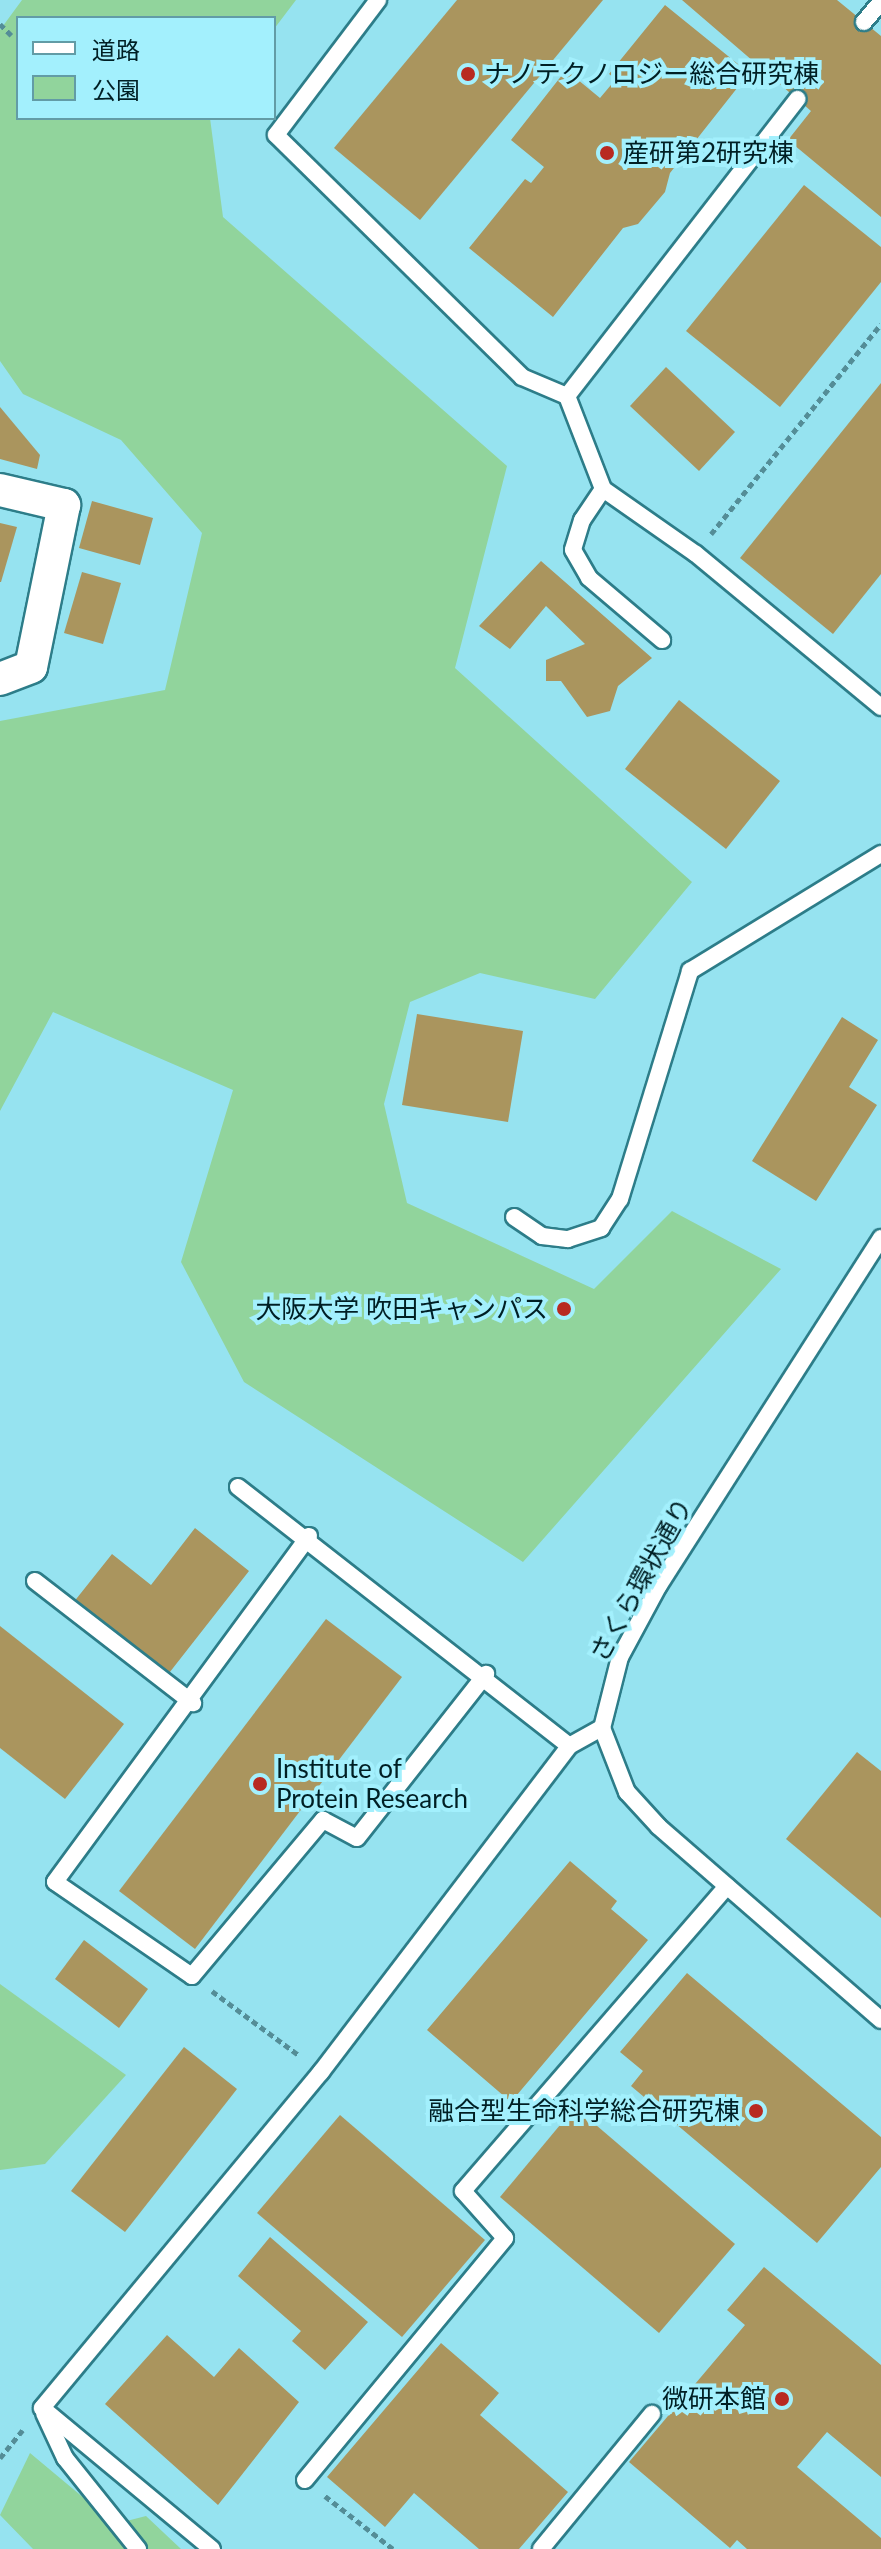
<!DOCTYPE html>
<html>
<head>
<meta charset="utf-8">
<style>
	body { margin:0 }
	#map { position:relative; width:881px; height:2549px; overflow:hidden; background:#96e3f0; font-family:Lato,"Noto Sans JP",sans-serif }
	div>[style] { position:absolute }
	.green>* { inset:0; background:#91d49c }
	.building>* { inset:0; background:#aa955e }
	.path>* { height:5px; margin-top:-2.5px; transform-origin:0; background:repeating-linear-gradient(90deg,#548d97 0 6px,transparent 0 10px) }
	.roads { filter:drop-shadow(2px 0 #2d7d89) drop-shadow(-2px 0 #2d7d89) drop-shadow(0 2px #2d7d89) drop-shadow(0 -2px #2d7d89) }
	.lane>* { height:16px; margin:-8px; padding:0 8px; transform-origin:8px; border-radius:8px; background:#fff }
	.street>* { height:32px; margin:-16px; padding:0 16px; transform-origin:16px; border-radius:16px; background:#fff }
	.dots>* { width:22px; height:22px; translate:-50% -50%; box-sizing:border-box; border:4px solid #a3f0fd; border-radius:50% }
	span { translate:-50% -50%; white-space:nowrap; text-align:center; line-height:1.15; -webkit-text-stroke:8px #a3f0fd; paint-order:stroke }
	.poi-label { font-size:26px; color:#001f24 }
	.left { translate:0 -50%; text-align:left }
	.right { translate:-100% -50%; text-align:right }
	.street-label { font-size:26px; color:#001f24 }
	.legend { position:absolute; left:16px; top:16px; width:260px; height:104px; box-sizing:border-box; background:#a3f0fd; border:2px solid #629ca6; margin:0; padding:10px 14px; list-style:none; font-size:24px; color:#001f24 }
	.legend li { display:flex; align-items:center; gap:16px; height:40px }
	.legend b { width:40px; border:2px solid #629ca6 }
</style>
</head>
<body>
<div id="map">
	<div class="green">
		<i style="clip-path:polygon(22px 0,296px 0,274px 29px,274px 18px,18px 18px,18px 118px,210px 118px,223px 217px,507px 466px,455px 668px,692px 882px,595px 999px,480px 973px,410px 1002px,384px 1104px,407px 1203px,594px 1289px,672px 1211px,781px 1269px,523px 1562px,244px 1382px,181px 1262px,233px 1090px,53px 1012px,0 1111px,0 721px,165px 690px,202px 533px,121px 440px,23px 394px,0 361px,0 30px)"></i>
		<i style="clip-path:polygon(0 1984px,126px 2075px,45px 2164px,0 2170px)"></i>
		<i style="clip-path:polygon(30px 2453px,115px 2524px,146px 2516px,181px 2549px,33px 2549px,0 2515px)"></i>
	</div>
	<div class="building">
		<i style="clip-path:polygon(457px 0,603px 0,420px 220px,334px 148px)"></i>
		<i style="clip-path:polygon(682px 0,837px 0,881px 36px,881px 217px,788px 140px,811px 111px)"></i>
		<i style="clip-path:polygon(665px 5px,749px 73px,670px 173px,665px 192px,638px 224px,623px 228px,553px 317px,469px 248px,525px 179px,531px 183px,544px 167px,511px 140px,566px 70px,600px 98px,616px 79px,609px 74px)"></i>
		<i style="clip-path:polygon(804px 185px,881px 247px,881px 282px,780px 407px,686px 331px)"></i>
		<i style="clip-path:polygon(666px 367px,735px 432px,699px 471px,630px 406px)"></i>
		<i style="clip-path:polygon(881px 383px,881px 574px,833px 634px,740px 558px)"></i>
		<i style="clip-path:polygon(0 407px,40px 455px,37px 469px,0 459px)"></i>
		<i style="clip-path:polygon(92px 501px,153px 518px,140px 565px,79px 548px)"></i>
		<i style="clip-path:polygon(0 523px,17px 527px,1px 582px,0 582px)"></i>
		<i style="clip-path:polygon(541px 561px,652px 658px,618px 686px,610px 711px,587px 717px,561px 681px,546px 681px,546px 660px,585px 644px,546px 606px,510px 649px,479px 626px)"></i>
		<i style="clip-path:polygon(82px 572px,121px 583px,103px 644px,64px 633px)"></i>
		<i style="clip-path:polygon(679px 700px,780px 781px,726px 849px,625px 769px)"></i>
		<i style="clip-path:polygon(417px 1014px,523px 1031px,508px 1122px,402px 1105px)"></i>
		<i style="clip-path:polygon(842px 1017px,878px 1040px,849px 1087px,877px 1105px,816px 1201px,752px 1161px)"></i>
		<i style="clip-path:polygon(195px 1528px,249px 1571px,166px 1677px,73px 1603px,112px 1554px,151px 1585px)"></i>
		<i style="clip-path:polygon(326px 1619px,402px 1677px,195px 1949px,119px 1891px)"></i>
		<i style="clip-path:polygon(0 1626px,124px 1724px,65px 1799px,0 1748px)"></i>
		<i style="clip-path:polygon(857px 1752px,881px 1771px,881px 1918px,786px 1839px)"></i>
		<i style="clip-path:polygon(570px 1861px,617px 1901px,611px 1909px,648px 1940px,511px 2102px,427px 2030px)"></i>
		<i style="clip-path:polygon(84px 1940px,148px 1989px,119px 2028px,55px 1979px)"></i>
		<i style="clip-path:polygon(687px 1973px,881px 2137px,881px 2167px,817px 2243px,631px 2086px,643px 2071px,620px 2052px)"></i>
		<i style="clip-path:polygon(184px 2047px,237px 2089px,125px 2232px,71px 2191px)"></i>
		<i style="clip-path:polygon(575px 2107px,735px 2244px,659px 2333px,500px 2197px)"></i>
		<i style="clip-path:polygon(340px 2115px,485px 2240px,402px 2337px,257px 2213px)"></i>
		<i style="clip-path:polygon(270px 2237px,368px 2322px,325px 2370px,292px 2341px,301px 2331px,238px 2276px)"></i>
		<i style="clip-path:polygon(764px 2267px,881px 2365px,881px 2477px,827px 2432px,797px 2467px,881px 2538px,881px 2549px,747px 2549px,737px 2540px,730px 2548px,629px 2462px,745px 2325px,727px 2310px)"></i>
		<i style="clip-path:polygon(167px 2335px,214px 2377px,239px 2348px,299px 2402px,218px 2505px,105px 2404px)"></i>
		<i style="clip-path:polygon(441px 2343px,499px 2393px,480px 2415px,568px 2492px,519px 2549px,479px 2549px,414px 2493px,385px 2527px,327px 2477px)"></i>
	</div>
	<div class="path">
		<i style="left:0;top:24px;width:16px;rotate:45deg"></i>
		<i style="left:711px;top:534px;width:270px;rotate:-51deg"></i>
		<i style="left:212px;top:1991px;width:109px;rotate:36.5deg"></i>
		<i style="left:0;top:2458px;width:36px;rotate:-51deg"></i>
		<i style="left:325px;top:2496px;width:86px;rotate:37.9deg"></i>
	</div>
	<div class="roads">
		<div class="lane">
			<i style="left:378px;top:0;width:169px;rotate:127.1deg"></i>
			<i style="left:276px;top:135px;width:345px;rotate:44.5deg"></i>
			<i style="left:522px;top:377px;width:49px;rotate:22.9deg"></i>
			<i style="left:567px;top:396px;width:100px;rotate:68.8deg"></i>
			<i style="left:603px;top:489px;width:113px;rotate:35deg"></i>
			<i style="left:696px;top:554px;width:240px;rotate:39.6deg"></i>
			<i style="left:864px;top:22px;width:26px;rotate:-50deg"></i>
			<i style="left:567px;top:396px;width:376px;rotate:-52.2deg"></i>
			<i style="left:603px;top:489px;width:37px;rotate:124deg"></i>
			<i style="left:582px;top:520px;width:31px;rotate:107deg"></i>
			<i style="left:573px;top:550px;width:32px;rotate:60deg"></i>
			<i style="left:589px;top:578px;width:96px;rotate:40.3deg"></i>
			<i style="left:514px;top:1217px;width:34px;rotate:34deg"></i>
			<i style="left:542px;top:1236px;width:26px;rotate:7deg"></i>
			<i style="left:568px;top:1239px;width:35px;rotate:-18deg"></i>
			<i style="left:601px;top:1228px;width:35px;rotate:-57deg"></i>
			<i style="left:620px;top:1199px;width:239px;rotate:-72.9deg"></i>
			<i style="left:690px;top:971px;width:224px;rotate:-31.5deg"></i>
			<i style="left:881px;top:1238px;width:412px;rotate:122.6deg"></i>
			<i style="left:659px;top:1585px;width:82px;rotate:118.4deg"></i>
			<i style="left:620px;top:1657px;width:73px;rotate:104.2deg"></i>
			<i style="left:602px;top:1728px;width:69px;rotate:68.7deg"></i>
			<i style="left:627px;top:1792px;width:47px;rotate:47.6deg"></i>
			<i style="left:659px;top:1827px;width:294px;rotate:41deg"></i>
			<i style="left:238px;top:1487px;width:420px;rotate:38deg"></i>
			<i style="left:569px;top:1746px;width:38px;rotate:-29deg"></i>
			<i style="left:309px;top:1536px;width:429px;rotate:126.3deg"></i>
			<i style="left:55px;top:1882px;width:166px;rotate:34.5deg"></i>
			<i style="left:192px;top:1976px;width:204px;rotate:-50deg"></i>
			<i style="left:323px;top:1820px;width:38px;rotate:28deg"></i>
			<i style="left:357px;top:1838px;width:209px;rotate:-51.8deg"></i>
			<i style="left:35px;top:1581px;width:200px;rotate:37.7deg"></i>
			<i style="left:42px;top:2408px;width:437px;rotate:-50.3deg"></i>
			<i style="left:321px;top:2072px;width:410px;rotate:-52.7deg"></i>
			<i style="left:42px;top:2408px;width:221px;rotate:39.7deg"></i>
			<i style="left:44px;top:2413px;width:50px;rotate:65deg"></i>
			<i style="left:65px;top:2458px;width:117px;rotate:51.3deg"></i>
			<i style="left:305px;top:2480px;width:314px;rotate:-50.4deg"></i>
			<i style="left:505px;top:2238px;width:63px;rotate:-131.8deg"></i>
			<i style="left:463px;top:2191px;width:403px;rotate:-49.1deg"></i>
			<i style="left:541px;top:2549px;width:175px;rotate:-50.6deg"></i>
		</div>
		<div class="street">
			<i style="left:0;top:490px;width:66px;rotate:13.2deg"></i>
			<i style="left:64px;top:505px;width:165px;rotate:101.5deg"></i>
			<i style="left:31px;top:667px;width:33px;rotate:159deg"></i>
		</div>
	</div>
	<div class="dots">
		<i style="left:468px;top:74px;background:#b82a21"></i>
		<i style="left:607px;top:153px;background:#b82a21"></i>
		<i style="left:564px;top:1309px;background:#b82a21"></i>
		<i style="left:260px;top:1784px;background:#b82a21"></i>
		<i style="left:756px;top:2111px;background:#b82a21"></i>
		<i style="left:782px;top:2399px;background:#b82a21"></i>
	</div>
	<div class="poi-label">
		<span class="left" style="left:484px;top:74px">ナノテクノロジー総合研究棟</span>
		<span class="left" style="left:623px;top:153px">産研第2研究棟</span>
		<span class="right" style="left:548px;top:1309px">大阪大学 吹田キャンパス</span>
		<span class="left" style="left:276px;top:1784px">Institute of<br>Protein Research</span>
		<span class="right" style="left:740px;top:2111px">融合型生命科学総合研究棟</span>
		<span class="right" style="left:766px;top:2399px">微研本館</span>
	</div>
	<div class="street-label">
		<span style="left:641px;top:1580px;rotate:-61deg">さくら環状通り</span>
	</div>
	<ul class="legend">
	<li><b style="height:10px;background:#fff"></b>道路</li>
	<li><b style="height:22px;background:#91d49c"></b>公園</li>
	</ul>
</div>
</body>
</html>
